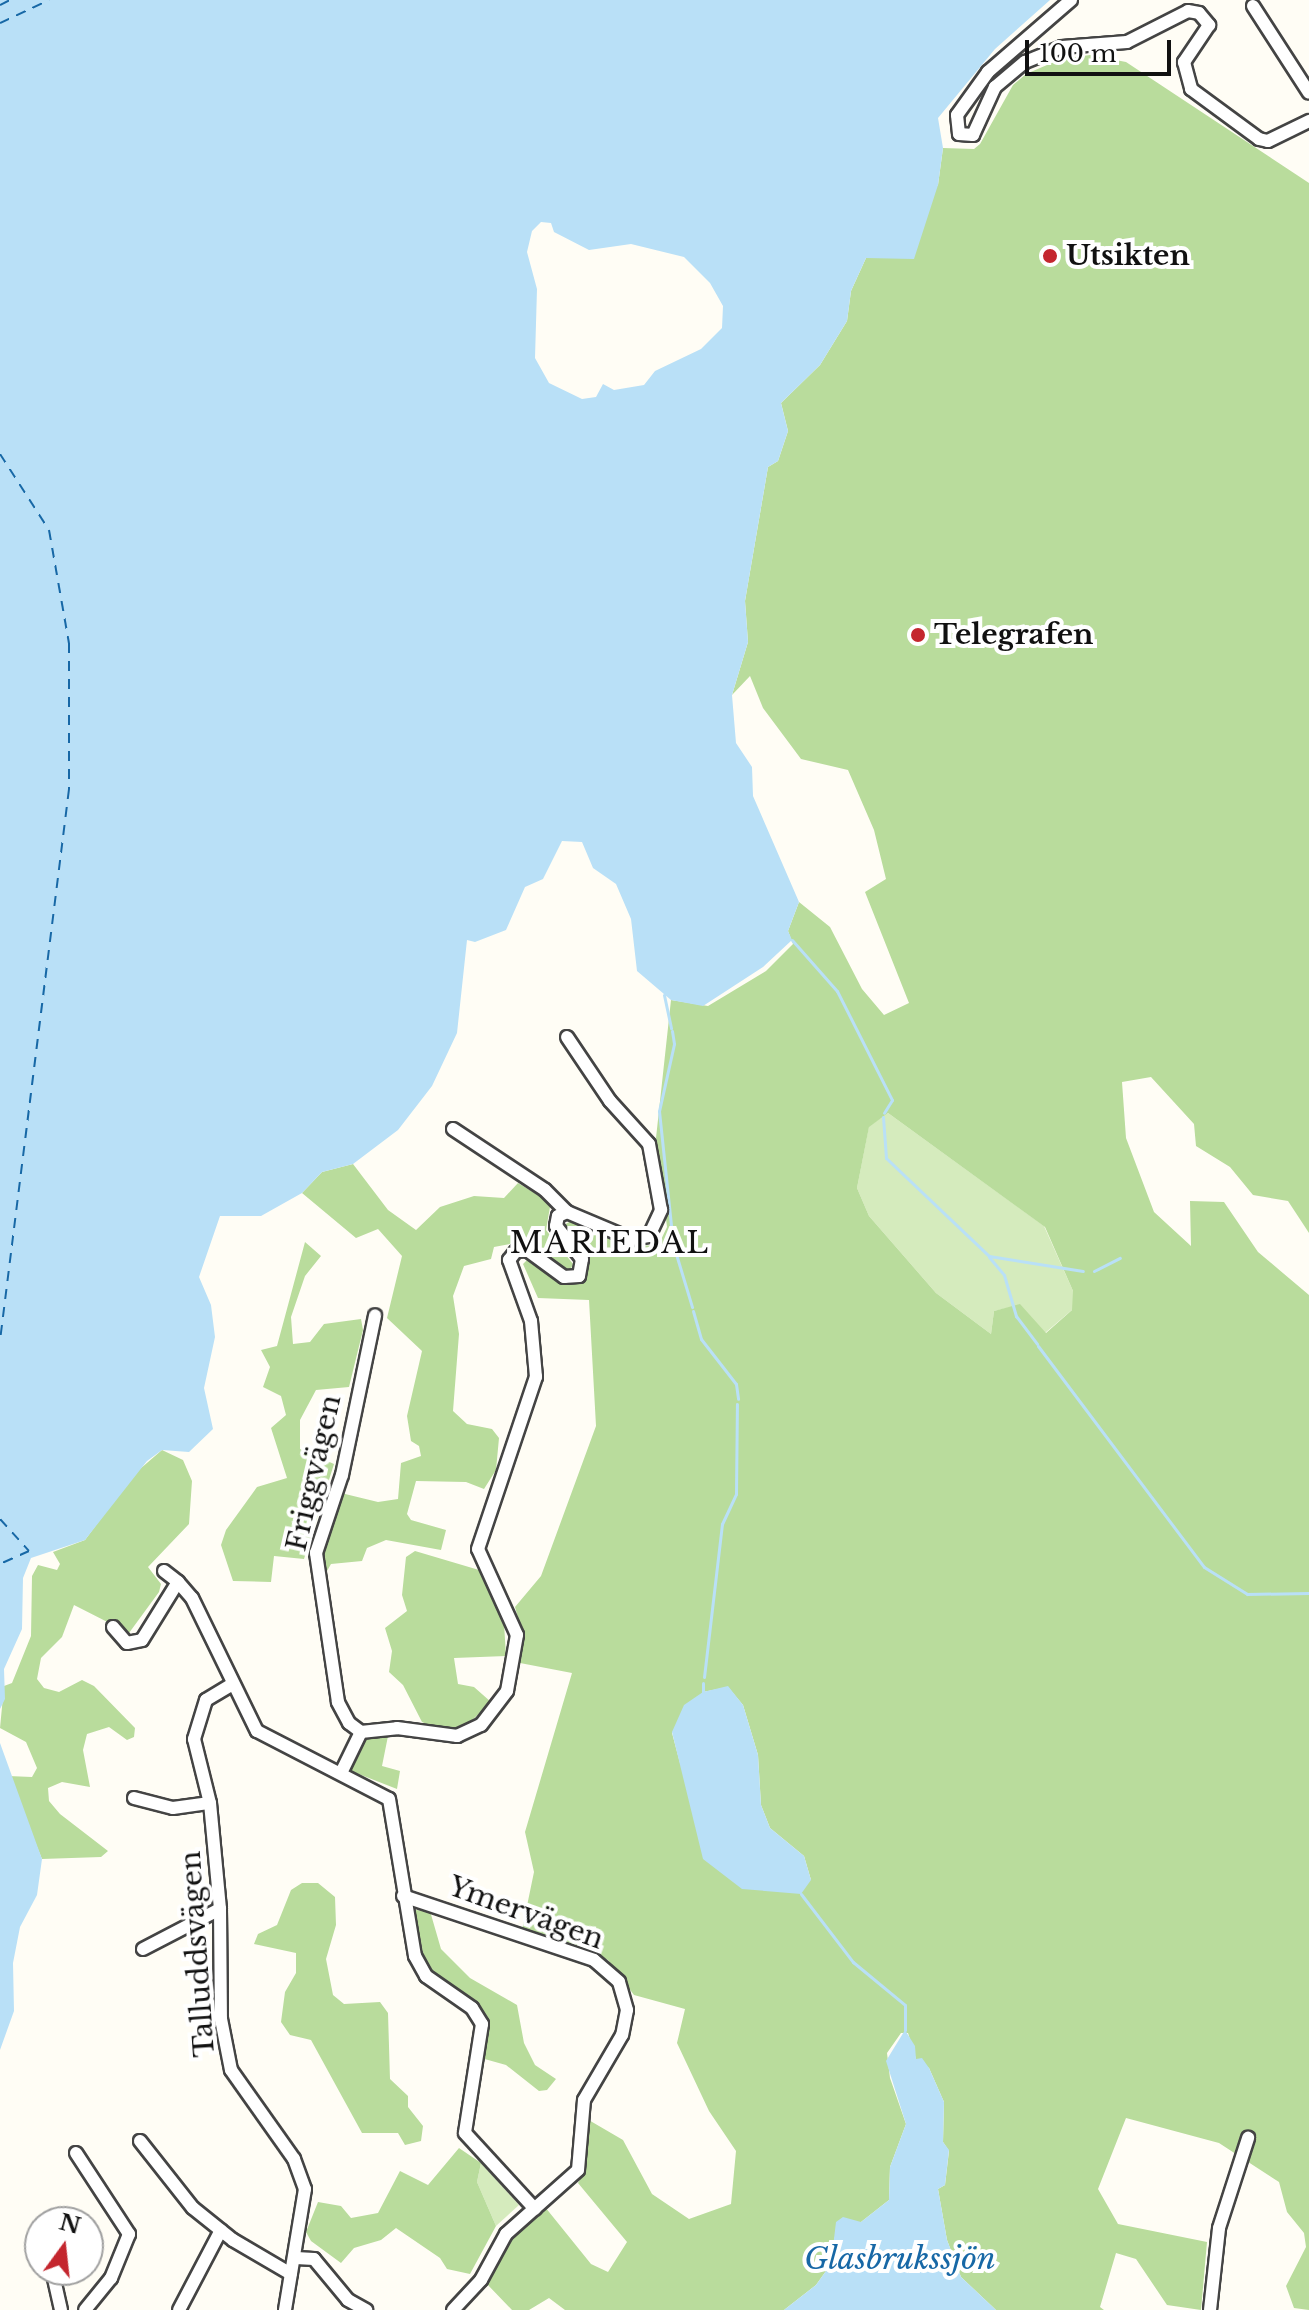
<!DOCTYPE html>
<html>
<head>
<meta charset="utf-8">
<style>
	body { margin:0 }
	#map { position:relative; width:1309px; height:2310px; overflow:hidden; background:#fffdf5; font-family:"Libre Baskerville",serif }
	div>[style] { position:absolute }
	.green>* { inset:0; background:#d5ebbd }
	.forest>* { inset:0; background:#b9dc9c }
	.water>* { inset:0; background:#b9e0f7 }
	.stream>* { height:3px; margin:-1.5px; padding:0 1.5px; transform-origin:1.5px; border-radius:1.5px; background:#b9e0f7 }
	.ferry>* { height:2px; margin-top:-1px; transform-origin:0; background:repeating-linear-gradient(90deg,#1768a6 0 10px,transparent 0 18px) }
	.roads { filter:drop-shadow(2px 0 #444) drop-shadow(-2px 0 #444) drop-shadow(0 2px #444) drop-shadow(0 -2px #444) }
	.minor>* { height:12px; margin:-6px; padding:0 6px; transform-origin:6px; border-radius:6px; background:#fff }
	.dots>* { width:22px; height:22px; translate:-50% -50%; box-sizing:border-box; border:4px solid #fff; border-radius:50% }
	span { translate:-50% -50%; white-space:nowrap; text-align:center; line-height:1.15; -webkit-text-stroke:8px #fff; paint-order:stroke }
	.poi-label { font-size:28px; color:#111; font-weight:700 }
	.left { translate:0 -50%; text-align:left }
	.street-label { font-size:28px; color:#111 }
	.neighbourhood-label { font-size:30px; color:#111; letter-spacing:2px }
	.water-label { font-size:30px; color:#1768a6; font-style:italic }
	.north { position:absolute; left:24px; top:2206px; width:80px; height:80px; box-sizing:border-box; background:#fff; border:2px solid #a0a0a0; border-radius:50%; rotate:15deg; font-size:22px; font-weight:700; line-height:32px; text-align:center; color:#111 }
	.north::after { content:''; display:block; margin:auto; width:28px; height:36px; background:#c4262e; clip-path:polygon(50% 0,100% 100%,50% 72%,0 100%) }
	.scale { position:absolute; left:1025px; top:40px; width:146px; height:36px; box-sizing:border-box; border:4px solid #111; border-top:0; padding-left:10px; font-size:24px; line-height:28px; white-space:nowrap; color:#111; -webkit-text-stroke:6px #fff; paint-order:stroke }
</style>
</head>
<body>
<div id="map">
	<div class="green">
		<i style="clip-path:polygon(888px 1113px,1044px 1226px,1073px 1291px,1073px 1309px,1045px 1333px,1020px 1305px,994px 1311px,991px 1334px,936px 1293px,869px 1216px,857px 1188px,869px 1126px)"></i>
		<i style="clip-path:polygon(481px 2163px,519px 2205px,496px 2226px,477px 2182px)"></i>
	</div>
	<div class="forest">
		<i style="clip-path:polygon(evenodd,1090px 55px,1126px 62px,1309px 183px,1309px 1233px,1288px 1201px,1253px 1195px,1230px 1167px,1196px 1146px,1194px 1124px,1151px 1077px,1122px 1082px,1126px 1138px,1154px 1212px,1191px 1246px,1190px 1201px,1224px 1202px,1258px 1252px,1309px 1295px,1309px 2310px,1294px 2308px,1286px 2286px,1306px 2247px,1304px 2233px,1287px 2212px,1279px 2182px,1219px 2143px,1126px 2118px,1098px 2189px,1118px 2224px,1207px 2242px,1201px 2310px,1167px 2305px,1136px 2259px,1116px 2253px,1100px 2307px,1104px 2310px,996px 2310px,961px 2277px,947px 2240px,938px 2189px,945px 2185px,949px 2151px,943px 2142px,944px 2102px,929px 2068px,916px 2059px,908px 2033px,901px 2033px,887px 2053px,890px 2078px,906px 2124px,890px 2167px,889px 2200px,861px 2222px,837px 2222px,831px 2264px,816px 2285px,784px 2310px,565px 2310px,549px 2298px,529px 2310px,512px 2310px,486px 2283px,508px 2239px,545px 2207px,591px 2264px,608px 2272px,627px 2242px,578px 2183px,586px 2168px,587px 2119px,623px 2140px,652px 2194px,689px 2219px,731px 2204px,736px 2151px,709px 2111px,677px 2043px,685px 2009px,634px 1995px,608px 1960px,522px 1930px,534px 1872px,525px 1832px,572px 1673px,520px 1663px,523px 1635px,515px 1607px,541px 1576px,596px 1426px,589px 1300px,538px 1298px,523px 1264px,529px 1258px,564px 1284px,582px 1280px,589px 1261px,562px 1226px,571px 1221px,638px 1245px,658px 1246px,667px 1227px,656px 1138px,671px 1000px,708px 1006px,766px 971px,793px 944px,788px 931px,799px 902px,830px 927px,862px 989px,884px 1015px,909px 1003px,865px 892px,886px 879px,874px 830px,848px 770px,801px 759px,763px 708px,750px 676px,732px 695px,748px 642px,745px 601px,768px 467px,778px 461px,788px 431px,781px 403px,820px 365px,847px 321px,851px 291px,866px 258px,938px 185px,943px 148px,974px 149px,980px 144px,1013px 85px,1026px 74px,1061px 59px,1090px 55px,888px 1113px,1045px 1227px,1073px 1291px,1072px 1310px,1046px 1333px,1020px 1304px,994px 1311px,991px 1334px,936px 1293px,869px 1216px,857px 1188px,869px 1127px,888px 1113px,1090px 55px,728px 1687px,743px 1705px,758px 1755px,761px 1805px,770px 1828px,804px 1856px,811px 1880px,680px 1763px,672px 1733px,703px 1692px,728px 1687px)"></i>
		<i style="clip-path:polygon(353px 1164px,388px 1210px,416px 1230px,440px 1207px,474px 1196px,504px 1198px,518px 1183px,546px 1200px,550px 1207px,546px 1230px,573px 1264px,569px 1273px,525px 1244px,515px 1243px,494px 1247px,491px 1259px,464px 1266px,453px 1296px,459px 1334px,453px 1411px,467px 1424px,492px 1429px,499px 1438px,496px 1470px,484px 1489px,466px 1482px,416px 1481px,407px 1514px,411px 1520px,446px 1530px,441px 1550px,386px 1540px,367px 1548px,362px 1561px,331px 1564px,327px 1571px,322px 1559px,325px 1533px,341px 1493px,378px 1502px,398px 1499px,401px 1463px,421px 1456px,419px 1446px,411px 1441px,407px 1416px,422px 1351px,387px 1318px,402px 1256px,378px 1229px,356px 1238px,302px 1193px,322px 1172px)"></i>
		<i style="clip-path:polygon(305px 1242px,321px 1256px,305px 1276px,291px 1317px,293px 1344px,310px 1342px,324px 1324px,361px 1319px,363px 1330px,349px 1387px,316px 1390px,300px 1420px,300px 1449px,334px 1464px,304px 1559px,274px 1556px,271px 1582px,233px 1581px,221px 1545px,226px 1530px,257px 1487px,287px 1478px,271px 1428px,286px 1415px,281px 1396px,263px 1387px,270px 1367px,261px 1350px,277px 1346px)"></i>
		<i style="clip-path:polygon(162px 1450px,183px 1460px,192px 1481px,189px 1524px,148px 1567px,161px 1584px,159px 1592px,129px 1633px,74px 1605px,62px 1637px,41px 1658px,37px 1679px,44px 1688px,59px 1692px,82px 1680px,94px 1686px,135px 1728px,134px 1737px,127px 1740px,109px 1727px,87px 1734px,83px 1750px,90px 1787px,62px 1782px,48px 1788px,49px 1801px,60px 1814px,108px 1851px,101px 1857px,42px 1859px,8px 1776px,32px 1777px,37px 1768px,26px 1742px,0 1728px,4px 1686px,12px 1683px,31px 1636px,32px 1576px,38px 1565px,57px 1570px,60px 1564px,53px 1552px,85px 1540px,133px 1475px)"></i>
		<i style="clip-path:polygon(415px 1551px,479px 1570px,504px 1623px,506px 1656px,454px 1658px,458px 1684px,474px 1687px,491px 1702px,464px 1728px,438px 1729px,422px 1722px,403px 1685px,389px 1672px,392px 1651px,385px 1628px,407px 1611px,402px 1595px,406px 1557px)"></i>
		<i style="clip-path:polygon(389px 1731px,382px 1766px,400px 1771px,397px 1789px,351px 1771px,363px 1737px)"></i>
		<i style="clip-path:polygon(302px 1883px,318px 1883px,335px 1897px,336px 1925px,326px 1959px,333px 1995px,344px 2004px,380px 2002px,388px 2013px,390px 2079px,408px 2096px,408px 2107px,423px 2126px,421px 2141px,405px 2145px,398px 2133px,362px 2133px,311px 2040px,290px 2035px,281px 2022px,285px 1992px,296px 1973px,296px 1953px,254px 1944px,258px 1934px,277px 1925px,291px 1890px)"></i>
		<i style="clip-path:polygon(415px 1910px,430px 1911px,441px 1949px,470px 1978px,517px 2005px,524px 2043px,535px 2065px,556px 2079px,547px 2090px,539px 2091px,506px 2065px,481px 2058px,483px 2013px,425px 1966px)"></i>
		<i style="clip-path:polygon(459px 2148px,481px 2163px,477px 2182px,496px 2226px,470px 2274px,447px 2269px,440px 2258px,396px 2228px,381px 2240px,354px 2248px,341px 2263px,311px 2241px,306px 2232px,318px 2202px,341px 2206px,351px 2218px,378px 2213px,400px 2171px,428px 2185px)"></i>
	</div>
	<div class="water">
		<i style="clip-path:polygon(evenodd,0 0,1050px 0,995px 49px,938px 118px,943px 148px,938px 185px,914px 259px,866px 258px,851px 291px,847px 321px,820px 365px,781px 403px,788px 431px,778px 461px,768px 467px,745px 601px,748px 642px,732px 695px,736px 743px,752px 767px,753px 796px,799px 902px,788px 931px,792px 940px,763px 967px,703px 1006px,671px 1000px,637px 971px,631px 919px,616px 884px,593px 868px,582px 842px,562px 841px,543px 879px,525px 887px,506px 930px,475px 942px,467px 940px,457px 1033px,432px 1086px,398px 1130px,353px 1164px,322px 1172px,302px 1193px,261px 1216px,220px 1216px,199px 1277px,211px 1305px,215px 1337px,204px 1388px,213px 1429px,189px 1452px,162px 1450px,147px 1461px,85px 1540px,31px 1558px,23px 1578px,22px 1629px,4px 1669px,5px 1699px,0 1709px,0 0,541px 222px,551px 223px,554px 232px,589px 250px,631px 244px,684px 257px,710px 283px,723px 306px,722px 328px,701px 349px,655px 371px,644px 385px,614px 390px,603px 384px,596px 397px,582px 399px,549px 383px,535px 358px,537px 289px,527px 252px,532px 231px,541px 222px)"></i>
		<i style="clip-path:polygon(728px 1686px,743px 1705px,758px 1755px,761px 1805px,770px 1828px,804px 1856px,811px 1880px,801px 1894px,742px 1889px,703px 1859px,672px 1732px,684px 1705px,703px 1692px)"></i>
		<i style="clip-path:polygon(0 1743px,42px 1859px,37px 1895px,20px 1927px,13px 1963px,14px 2011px,0 2050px)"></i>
		<i style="clip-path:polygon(905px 2030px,915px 2046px,916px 2059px,922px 2058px,929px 2068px,944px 2102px,943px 2142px,949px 2150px,945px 2185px,938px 2189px,947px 2240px,961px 2277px,996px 2310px,784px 2310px,816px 2285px,831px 2264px,836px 2222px,843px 2217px,861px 2222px,889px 2200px,890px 2167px,906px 2124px,886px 2061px)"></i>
	</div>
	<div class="stream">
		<i style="left:792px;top:940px;width:68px;rotate:48.6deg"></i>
		<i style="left:837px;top:991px;width:122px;rotate:63.2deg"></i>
		<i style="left:892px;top:1100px;width:15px;rotate:122deg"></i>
		<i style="left:664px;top:995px;width:34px;rotate:78deg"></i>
		<i style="left:672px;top:1031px;width:13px;rotate:81deg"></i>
		<i style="left:674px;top:1044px;width:69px;rotate:102.6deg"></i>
		<i style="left:659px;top:1111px;width:134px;rotate:84deg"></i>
		<i style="left:673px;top:1244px;width:66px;rotate:73.2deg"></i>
		<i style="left:883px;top:1117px;width:41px;rotate:85.8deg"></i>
		<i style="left:886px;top:1158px;width:142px;rotate:43.6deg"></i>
		<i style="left:989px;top:1256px;width:95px;rotate:9.1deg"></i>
		<i style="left:989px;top:1257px;width:23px;rotate:50deg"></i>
		<i style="left:1004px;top:1275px;width:43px;rotate:73.7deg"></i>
		<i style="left:1016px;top:1316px;width:35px;rotate:53deg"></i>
		<i style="left:1094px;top:1271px;width:29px;rotate:-27deg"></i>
		<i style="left:693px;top:1311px;width:29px;rotate:74deg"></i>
		<i style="left:701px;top:1339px;width:57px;rotate:52.1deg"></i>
		<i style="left:736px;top:1384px;width:15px;rotate:82deg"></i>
		<i style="left:1038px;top:1346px;width:276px;rotate:53.1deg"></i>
		<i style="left:1204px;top:1567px;width:51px;rotate:32.1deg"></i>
		<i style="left:1247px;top:1594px;width:62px;rotate:-0.9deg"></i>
		<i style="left:704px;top:1677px;width:154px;rotate:-83.3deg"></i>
		<i style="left:722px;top:1524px;width:33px;rotate:-65deg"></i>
		<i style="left:736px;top:1494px;width:90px;rotate:-89.4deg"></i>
		<i style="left:703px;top:1692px;width:9px;rotate:-90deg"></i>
		<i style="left:801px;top:1894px;width:86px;rotate:52.6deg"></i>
		<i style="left:853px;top:1962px;width:67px;rotate:39.6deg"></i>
		<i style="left:905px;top:2005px;width:25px;rotate:90deg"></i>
	</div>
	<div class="ferry">
		<i style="left:0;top:5px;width:11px;rotate:-27deg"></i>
		<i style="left:0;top:23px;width:54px;rotate:-25.1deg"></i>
		<i style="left:0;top:454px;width:90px;rotate:57.2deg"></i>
		<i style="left:49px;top:530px;width:115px;rotate:80deg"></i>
		<i style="left:69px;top:643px;width:146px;rotate:90deg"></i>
		<i style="left:69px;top:789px;width:556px;rotate:97.13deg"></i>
		<i style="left:0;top:1519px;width:43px;rotate:47.8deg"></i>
		<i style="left:29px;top:1551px;width:32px;rotate:156deg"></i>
	</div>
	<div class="roads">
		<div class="minor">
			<i style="left:1071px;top:0;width:110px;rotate:139.1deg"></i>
			<i style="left:988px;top:72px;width:53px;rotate:125.8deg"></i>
			<i style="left:957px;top:115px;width:19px;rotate:84deg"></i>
			<i style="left:959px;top:134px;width:14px;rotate:4deg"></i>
			<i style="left:973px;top:135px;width:53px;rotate:-65.4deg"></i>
			<i style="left:995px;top:87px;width:39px;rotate:-40deg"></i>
			<i style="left:1025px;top:62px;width:40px;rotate:-22deg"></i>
			<i style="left:1062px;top:47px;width:65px;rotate:-4.4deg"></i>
			<i style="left:1127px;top:42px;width:68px;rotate:-26.9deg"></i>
			<i style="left:1188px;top:11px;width:11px;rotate:10deg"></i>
			<i style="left:1199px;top:13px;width:16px;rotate:50deg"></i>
			<i style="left:1209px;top:25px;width:45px;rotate:124deg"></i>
			<i style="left:1184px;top:62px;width:28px;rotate:75deg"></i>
			<i style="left:1191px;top:89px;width:84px;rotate:36.3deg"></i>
			<i style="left:1259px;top:139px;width:9px;rotate:13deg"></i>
			<i style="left:1268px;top:141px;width:46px;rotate:-26deg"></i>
			<i style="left:1253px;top:6px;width:103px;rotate:57.2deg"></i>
			<i style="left:453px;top:1129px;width:110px;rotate:33.5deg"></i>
			<i style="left:545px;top:1190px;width:31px;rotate:45deg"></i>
			<i style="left:567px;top:1212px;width:69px;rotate:22.9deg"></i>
			<i style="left:631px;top:1239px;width:18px;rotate:-9deg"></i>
			<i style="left:649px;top:1236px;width:29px;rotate:-65deg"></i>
			<i style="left:661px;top:1210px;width:67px;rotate:-100.3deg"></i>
			<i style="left:649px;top:1144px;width:58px;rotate:-132.2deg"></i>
			<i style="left:610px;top:1101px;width:77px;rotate:-123.9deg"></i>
			<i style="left:164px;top:1571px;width:18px;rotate:38deg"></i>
			<i style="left:113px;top:1627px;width:21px;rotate:49deg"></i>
			<i style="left:127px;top:1643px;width:15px;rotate:-11deg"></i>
			<i style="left:142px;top:1640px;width:68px;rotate:-58.2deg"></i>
			<i style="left:178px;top:1582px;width:21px;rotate:49deg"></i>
			<i style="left:192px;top:1598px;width:148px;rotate:64deg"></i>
			<i style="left:257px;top:1731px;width:148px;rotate:27.3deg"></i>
			<i style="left:389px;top:1799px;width:159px;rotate:80.6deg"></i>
			<i style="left:415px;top:1956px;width:23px;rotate:61deg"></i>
			<i style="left:426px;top:1976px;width:56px;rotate:34.8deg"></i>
			<i style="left:472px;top:2008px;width:19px;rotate:58deg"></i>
			<i style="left:482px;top:2024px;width:110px;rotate:98.9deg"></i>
			<i style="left:465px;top:2133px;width:103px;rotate:47.4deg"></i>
			<i style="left:231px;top:1685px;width:29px;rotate:149deg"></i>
			<i style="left:206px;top:1700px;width:41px;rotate:107.1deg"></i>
			<i style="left:194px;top:1739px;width:66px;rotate:76deg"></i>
			<i style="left:210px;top:1803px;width:106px;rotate:84.6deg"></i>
			<i style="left:220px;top:1909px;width:110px;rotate:89.5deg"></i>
			<i style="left:221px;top:2019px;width:52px;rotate:78.9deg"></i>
			<i style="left:231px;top:2070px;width:109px;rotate:54.7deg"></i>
			<i style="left:294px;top:2159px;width:32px;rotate:70deg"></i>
			<i style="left:305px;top:2189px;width:123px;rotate:99.4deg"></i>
			<i style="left:361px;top:1732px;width:36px;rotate:-6deg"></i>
			<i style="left:397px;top:1728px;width:61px;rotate:7.6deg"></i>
			<i style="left:457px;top:1736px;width:26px;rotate:-25deg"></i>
			<i style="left:481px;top:1725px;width:43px;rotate:-52.6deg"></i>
			<i style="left:507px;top:1691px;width:57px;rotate:-79.9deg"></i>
			<i style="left:517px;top:1635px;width:94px;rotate:-114.4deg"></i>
			<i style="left:478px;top:1549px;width:182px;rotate:-71.4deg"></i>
			<i style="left:536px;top:1377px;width:56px;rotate:-95.1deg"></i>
			<i style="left:531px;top:1321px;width:65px;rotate:-109.8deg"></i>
			<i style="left:509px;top:1260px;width:11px;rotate:-52deg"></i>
			<i style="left:516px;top:1251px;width:11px;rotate:-5deg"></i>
			<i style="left:527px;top:1250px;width:46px;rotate:36.1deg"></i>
			<i style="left:564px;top:1277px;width:15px;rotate:-4deg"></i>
			<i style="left:579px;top:1276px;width:17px;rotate:-80deg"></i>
			<i style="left:582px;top:1259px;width:42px;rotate:-128.2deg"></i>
			<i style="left:556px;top:1226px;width:10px;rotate:-79deg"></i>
			<i style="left:558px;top:1216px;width:10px;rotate:-24deg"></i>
			<i style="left:341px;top:1773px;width:46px;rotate:-64deg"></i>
			<i style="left:361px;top:1732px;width:15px;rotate:-143deg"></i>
			<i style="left:349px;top:1723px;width:24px;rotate:-118deg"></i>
			<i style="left:338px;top:1702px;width:151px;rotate:-98.4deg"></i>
			<i style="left:316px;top:1553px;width:82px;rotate:-71.6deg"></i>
			<i style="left:342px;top:1475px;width:163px;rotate:-78.3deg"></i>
			<i style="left:134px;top:1798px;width:40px;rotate:14.4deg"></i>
			<i style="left:173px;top:1808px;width:37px;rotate:-8deg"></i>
			<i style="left:403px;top:1896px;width:201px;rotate:18.5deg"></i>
			<i style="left:594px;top:1960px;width:33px;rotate:41deg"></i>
			<i style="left:619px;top:1982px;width:29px;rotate:74deg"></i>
			<i style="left:627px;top:2010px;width:25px;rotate:101deg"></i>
			<i style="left:622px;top:2035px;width:75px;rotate:120.3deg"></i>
			<i style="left:584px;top:2100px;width:70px;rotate:94.9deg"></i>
			<i style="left:578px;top:2170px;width:96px;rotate:138.4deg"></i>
			<i style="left:506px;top:2234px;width:52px;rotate:118.5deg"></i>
			<i style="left:481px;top:2280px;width:41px;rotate:133deg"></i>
			<i style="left:143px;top:1949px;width:87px;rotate:-27.5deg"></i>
			<i style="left:140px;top:2141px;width:85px;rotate:51.7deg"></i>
			<i style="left:193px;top:2208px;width:51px;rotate:38.7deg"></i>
			<i style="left:233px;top:2240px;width:67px;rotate:30.4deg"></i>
			<i style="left:76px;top:2153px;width:97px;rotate:56.8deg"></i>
			<i style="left:129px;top:2234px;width:48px;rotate:112.2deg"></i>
			<i style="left:111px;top:2278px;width:41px;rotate:129.1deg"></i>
			<i style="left:296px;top:2258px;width:18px;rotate:3deg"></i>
			<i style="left:314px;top:2259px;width:53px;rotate:50.3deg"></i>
			<i style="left:348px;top:2300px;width:21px;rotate:29deg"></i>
			<i style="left:52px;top:2270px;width:41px;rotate:77.3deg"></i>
			<i style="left:179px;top:2310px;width:90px;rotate:-62.3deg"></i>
			<i style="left:1210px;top:2310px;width:82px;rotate:-83.7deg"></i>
			<i style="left:1219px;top:2228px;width:95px;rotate:-72.1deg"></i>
		</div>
	</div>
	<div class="dots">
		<i style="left:1050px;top:256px;background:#c4262e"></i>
		<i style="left:918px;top:635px;background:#c4262e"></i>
	</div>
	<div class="poi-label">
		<span class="left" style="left:1066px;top:256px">Utsikten</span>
		<span class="left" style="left:934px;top:635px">Telegrafen</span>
	</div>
	<div class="street-label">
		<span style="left:314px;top:1473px;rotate:-77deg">Friggvägen</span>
		<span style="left:526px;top:1913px;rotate:20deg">Ymervägen</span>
		<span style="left:198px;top:1954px;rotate:-94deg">Talluddsvägen</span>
	</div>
	<div class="neighbourhood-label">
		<span style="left:610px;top:1243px">MARIEDAL</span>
	</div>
	<div class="water-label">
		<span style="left:900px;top:2259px">Glasbrukssjön</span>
	</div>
	<div class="north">N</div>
	<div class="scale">100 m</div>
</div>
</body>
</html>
